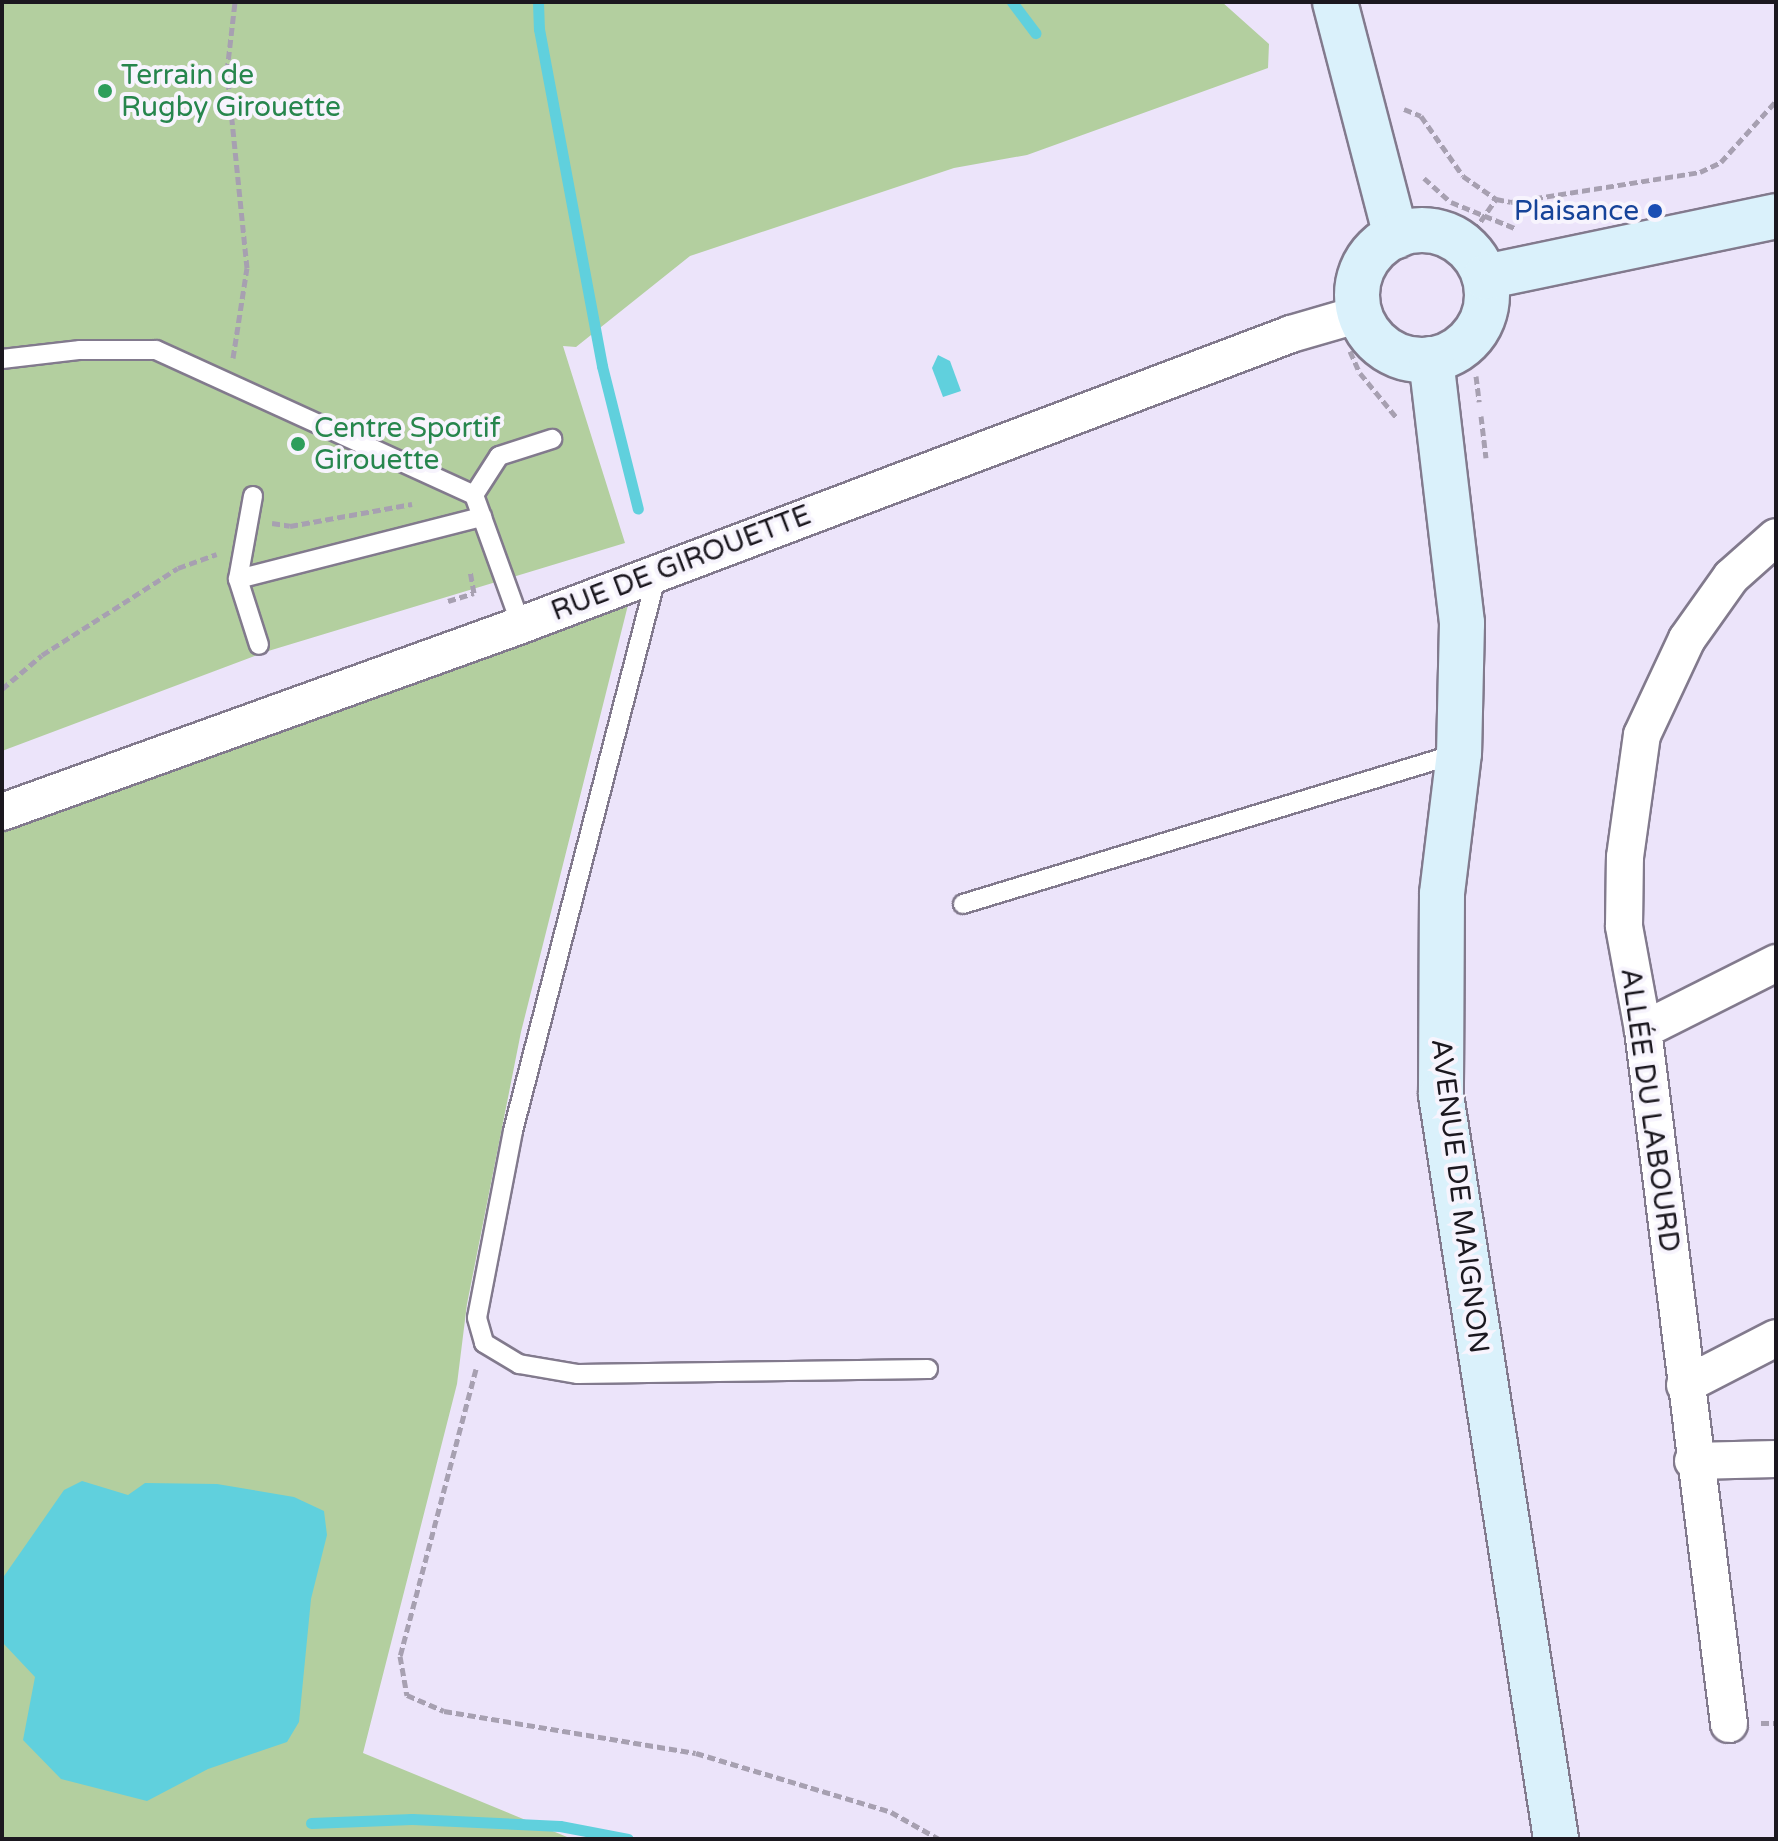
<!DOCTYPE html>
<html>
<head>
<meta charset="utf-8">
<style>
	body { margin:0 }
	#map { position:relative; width:1778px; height:1841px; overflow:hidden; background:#ece4fa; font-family:"Varela Round",sans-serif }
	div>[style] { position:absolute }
	.green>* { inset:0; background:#b3cf9f }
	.water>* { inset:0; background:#60d0dd }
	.stream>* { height:11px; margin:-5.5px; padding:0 5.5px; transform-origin:5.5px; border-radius:5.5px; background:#60d0dd }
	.path>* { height:5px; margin-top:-2.5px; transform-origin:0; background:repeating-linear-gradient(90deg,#a7a0b1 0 8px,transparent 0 12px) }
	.roads { filter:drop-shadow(2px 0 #827a8d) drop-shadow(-2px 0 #827a8d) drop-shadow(0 2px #827a8d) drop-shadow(0 -2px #827a8d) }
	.lane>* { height:18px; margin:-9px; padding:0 9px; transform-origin:9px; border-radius:9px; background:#fff }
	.street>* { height:36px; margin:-18px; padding:0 18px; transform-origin:18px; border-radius:18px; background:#fff }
	.secondary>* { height:44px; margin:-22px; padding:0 22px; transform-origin:22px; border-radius:22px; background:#daf1fb }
	.secondary>.ring { margin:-22px; padding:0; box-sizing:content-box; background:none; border:44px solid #daf1fb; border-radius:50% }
	.dots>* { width:22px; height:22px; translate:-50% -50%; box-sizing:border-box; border:4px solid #f7f4fd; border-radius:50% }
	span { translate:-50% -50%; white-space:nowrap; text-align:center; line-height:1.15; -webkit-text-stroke:8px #f7f4fd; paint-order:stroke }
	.leisure-label { font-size:28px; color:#27864d }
	.left { translate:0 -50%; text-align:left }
	.transit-label { font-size:28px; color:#164399 }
	.right { translate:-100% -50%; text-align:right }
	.street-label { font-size:28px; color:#1b181f }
	.frame { position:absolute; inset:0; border:4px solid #1b181f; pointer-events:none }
</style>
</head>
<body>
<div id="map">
	<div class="green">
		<i style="clip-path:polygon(2px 2px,1222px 2px,1269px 44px,1268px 68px,1027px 155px,954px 168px,690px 256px,576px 347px,563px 346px,625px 543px,265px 652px,2px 751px)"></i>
		<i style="clip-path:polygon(629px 601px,521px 1032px,467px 1304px,457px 1384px,363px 1753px,572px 1839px,2px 1839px,2px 830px)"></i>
	</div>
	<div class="water">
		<i style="clip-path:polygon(938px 355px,950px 361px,961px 391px,943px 397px,932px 368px)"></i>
		<i style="clip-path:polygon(82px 1481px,128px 1495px,145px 1483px,217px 1484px,294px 1497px,324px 1511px,327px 1535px,311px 1599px,299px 1722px,287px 1742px,208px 1769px,147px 1801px,61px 1779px,23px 1740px,35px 1677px,2px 1642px,2px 1579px,64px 1490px)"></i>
	</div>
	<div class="stream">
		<i style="left:538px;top:2px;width:27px;rotate:88deg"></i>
		<i style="left:539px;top:29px;width:343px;rotate:79.4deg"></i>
		<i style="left:602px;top:366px;width:147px;rotate:75.9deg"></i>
		<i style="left:1012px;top:2px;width:39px;rotate:53deg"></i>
		<i style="left:311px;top:1823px;width:101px;rotate:-2.3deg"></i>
		<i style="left:412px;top:1819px;width:148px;rotate:2.7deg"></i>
		<i style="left:560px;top:1826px;width:69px;rotate:10.8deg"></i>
	</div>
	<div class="path">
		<i style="left:1404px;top:109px;width:18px;rotate:22deg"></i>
		<i style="left:1421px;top:116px;width:73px;rotate:55deg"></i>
		<i style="left:1463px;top:176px;width:40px;rotate:34.9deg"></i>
		<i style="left:1496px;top:199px;width:15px;rotate:11deg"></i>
		<i style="left:1511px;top:202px;width:191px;rotate:-9deg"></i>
		<i style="left:1700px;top:172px;width:23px;rotate:-25deg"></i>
		<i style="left:1721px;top:162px;width:82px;rotate:-48deg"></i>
		<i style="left:1424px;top:178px;width:36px;rotate:42deg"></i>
		<i style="left:1451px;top:202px;width:71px;rotate:22.2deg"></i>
		<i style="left:1467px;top:241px;width:51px;rotate:-55.4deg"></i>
		<i style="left:1470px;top:339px;width:12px;rotate:81deg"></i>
		<i style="left:1350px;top:351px;width:24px;rotate:66deg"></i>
		<i style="left:1360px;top:373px;width:58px;rotate:50.6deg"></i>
		<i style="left:233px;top:358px;width:91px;rotate:-81.2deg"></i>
		<i style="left:247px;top:268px;width:198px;rotate:-95.8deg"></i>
		<i style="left:227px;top:71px;width:69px;rotate:-83.4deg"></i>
		<i style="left:1476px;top:376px;width:26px;rotate:83deg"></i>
		<i style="left:1481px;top:416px;width:42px;rotate:83.2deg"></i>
		<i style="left:272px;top:523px;width:18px;rotate:9deg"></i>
		<i style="left:290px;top:526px;width:124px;rotate:-10.2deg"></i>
		<i style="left:448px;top:601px;width:27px;rotate:-17deg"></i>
		<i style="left:474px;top:593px;width:23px;rotate:-100deg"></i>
		<i style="left:2px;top:689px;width:52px;rotate:-40.4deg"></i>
		<i style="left:42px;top:655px;width:161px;rotate:-32.6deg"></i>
		<i style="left:178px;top:568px;width:41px;rotate:-19.7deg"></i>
		<i style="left:476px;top:1369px;width:297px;rotate:104.8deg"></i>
		<i style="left:400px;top:1656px;width:40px;rotate:80deg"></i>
		<i style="left:407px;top:1695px;width:40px;rotate:23.4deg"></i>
		<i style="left:444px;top:1711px;width:255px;rotate:9.5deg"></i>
		<i style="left:696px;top:1753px;width:204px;rotate:16.8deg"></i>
		<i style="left:891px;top:1812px;width:55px;rotate:29.4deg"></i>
		<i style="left:1761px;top:1723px;width:15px"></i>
	</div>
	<div class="roads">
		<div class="lane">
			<i style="left:2px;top:359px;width:79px;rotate:-6.6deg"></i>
			<i style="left:80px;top:350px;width:76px"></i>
			<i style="left:156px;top:350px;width:349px;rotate:24.5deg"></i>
			<i style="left:474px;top:495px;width:138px;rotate:70.1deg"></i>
			<i style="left:474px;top:495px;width:46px;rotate:-57.3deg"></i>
			<i style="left:499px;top:456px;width:56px;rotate:-17.8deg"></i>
			<i style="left:253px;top:496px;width:84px;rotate:100.2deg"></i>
			<i style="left:238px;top:579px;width:69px;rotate:72.3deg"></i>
			<i style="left:657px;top:574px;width:575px;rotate:104.5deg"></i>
			<i style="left:513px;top:1131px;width:190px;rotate:100.9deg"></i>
			<i style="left:477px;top:1318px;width:26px;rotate:74deg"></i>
			<i style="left:484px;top:1343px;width:41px;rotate:31deg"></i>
			<i style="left:519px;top:1364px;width:60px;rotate:9.6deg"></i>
			<i style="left:578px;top:1374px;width:350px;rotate:-0.8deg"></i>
			<i style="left:238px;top:579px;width:252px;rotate:-14.3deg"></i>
			<i style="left:963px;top:904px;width:518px;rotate:-16.93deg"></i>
		</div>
		<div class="street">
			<i style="left:2px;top:812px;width:552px;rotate:-19.81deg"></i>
			<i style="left:521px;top:625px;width:823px;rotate:-20.7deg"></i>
			<i style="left:1291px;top:334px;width:72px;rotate:-16.2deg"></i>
			<i style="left:1643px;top:1030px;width:149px;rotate:-26.7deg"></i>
			<i style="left:1685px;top:1385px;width:102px;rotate:-27.3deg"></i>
			<i style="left:1693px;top:1461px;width:83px;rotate:-1.4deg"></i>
			<i style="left:1729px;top:1724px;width:699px;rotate:-97.06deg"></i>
			<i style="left:1643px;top:1030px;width:106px;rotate:-100.4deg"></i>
			<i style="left:1624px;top:926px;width:69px;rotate:-89.2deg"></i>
			<i style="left:1625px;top:857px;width:123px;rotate:-82.1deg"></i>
			<i style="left:1642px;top:735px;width:106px;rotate:-64.9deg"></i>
			<i style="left:1687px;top:639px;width:76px;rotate:-54.6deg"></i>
			<i style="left:1731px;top:577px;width:60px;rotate:-41.6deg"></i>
		</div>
		<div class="secondary">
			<i style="left:1335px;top:2px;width:242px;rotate:75.4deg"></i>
			<i class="ring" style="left:1357px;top:230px;width:86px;height:86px"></i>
			<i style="left:1485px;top:277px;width:297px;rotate:-11.8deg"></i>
			<i style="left:1431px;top:359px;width:266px;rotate:83.3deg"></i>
			<i style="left:1462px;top:623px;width:130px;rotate:91.3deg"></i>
			<i style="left:1459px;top:753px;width:142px;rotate:96.9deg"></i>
			<i style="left:1442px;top:894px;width:201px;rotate:90.3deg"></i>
			<i style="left:1441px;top:1095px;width:753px;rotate:81.21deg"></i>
		</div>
	</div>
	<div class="dots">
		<i style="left:105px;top:91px;background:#2e9e5b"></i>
		<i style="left:1655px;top:211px;background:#1a4fb4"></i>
		<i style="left:298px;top:444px;background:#2e9e5b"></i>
	</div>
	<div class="leisure-label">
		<span class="left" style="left:121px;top:91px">Terrain de<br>Rugby Girouette</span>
		<span class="left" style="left:314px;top:444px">Centre Sportif<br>Girouette</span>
	</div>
	<div class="transit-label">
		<span class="right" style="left:1639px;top:211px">Plaisance</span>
	</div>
	<div class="street-label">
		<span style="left:681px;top:563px;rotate:-21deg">RUE DE GIROUETTE</span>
		<span style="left:1650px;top:1110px;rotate:82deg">ALLÉE DU LABOURD</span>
		<span style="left:1460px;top:1196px;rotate:83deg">AVENUE DE MAIGNON</span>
	</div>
	<div class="frame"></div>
</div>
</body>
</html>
